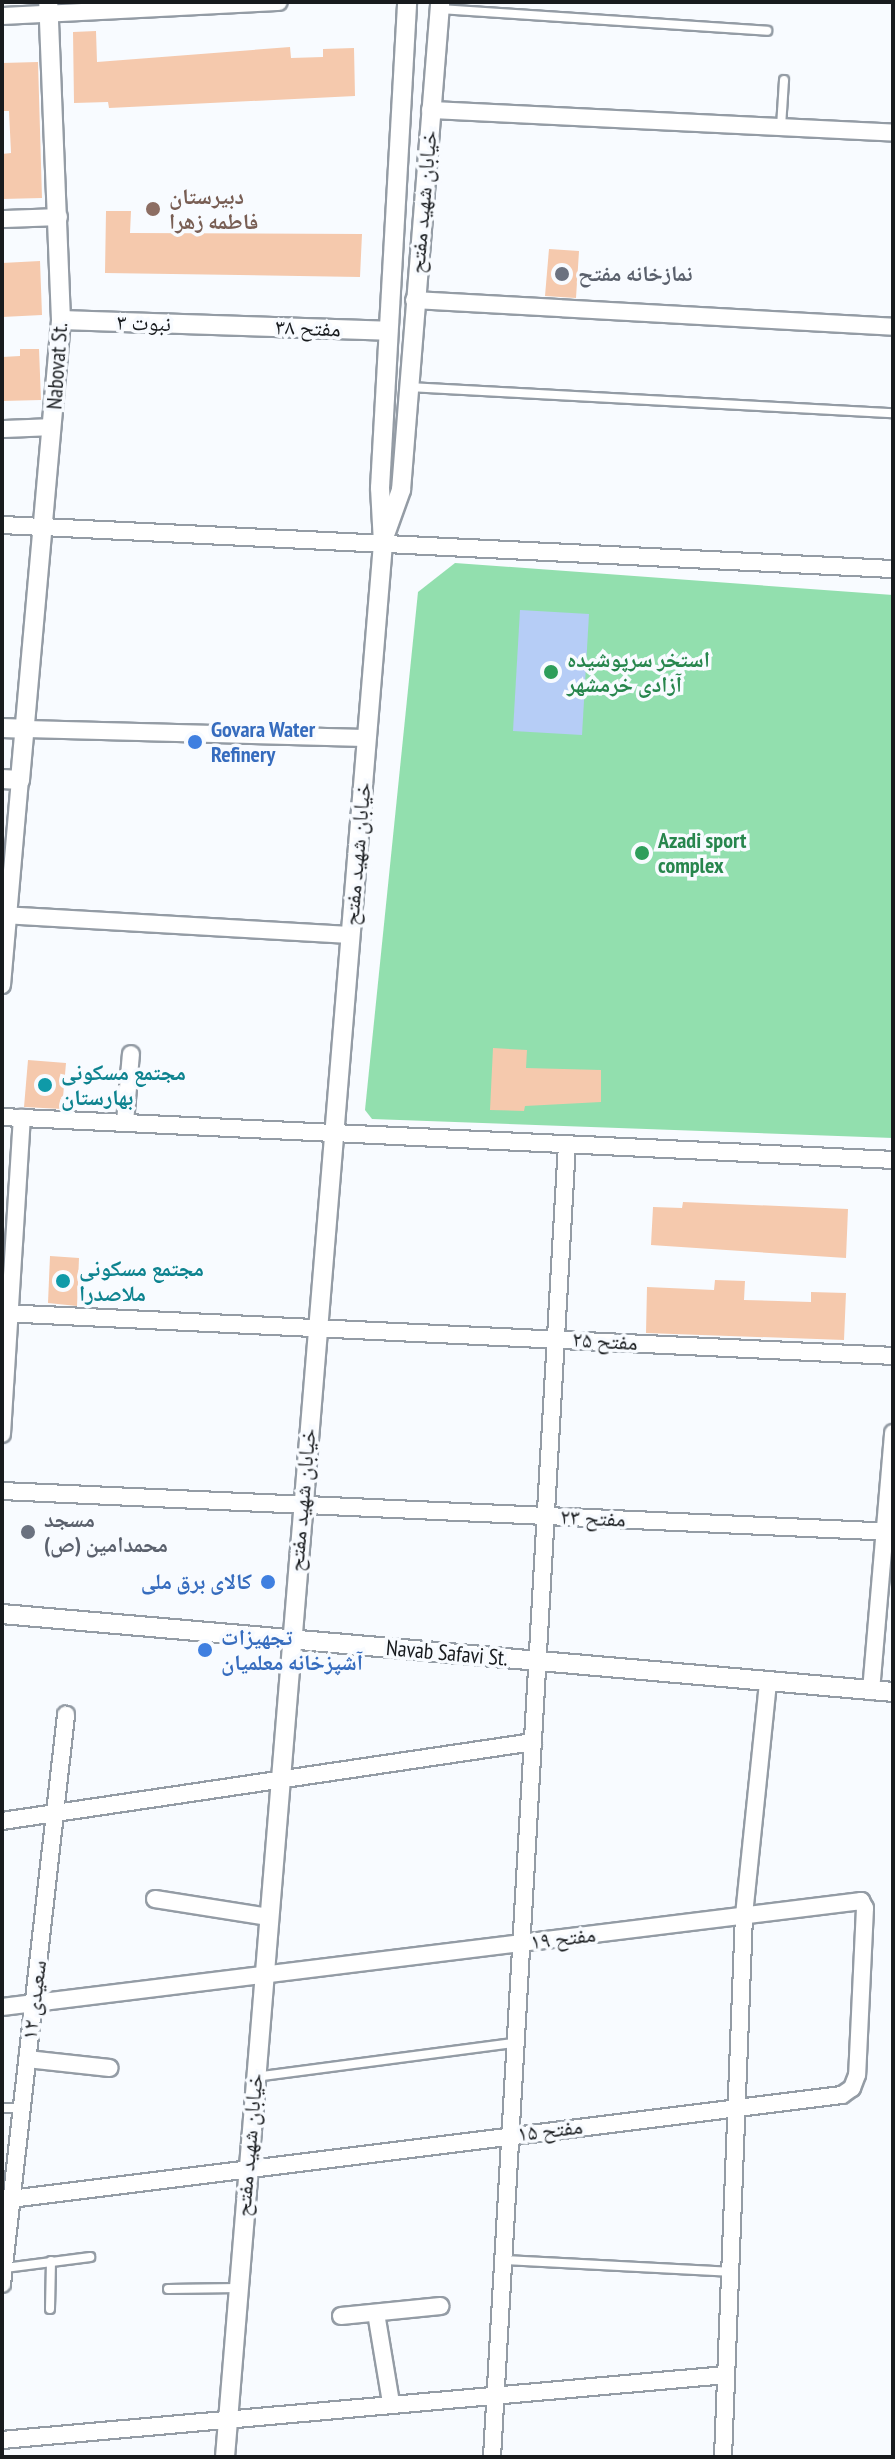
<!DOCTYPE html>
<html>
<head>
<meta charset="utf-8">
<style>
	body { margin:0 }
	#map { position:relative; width:895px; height:2459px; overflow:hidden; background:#f8fbff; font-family:"PT Sans Narrow","Noto Naskh Arabic",sans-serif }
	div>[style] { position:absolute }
	.green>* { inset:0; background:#92dfae }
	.water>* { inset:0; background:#b6cdf6 }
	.building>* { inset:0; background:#f5c9ad }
	.roads { filter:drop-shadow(2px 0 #949ca5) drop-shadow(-2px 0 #949ca5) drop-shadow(0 2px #949ca5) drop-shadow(0 -2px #949ca5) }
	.service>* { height:8px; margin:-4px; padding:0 4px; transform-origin:4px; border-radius:4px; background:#fff }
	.minor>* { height:16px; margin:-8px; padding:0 8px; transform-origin:8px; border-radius:8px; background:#fff }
	.tertiary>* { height:18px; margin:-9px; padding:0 9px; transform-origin:9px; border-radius:9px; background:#fff }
	.dots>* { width:22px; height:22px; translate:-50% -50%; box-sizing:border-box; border:4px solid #f8fbff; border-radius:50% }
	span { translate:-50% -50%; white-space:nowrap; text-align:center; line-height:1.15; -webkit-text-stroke:7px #f8fbff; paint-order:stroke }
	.education-label { font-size:22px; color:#785e54; font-weight:700 }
	.left { translate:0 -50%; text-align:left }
	.street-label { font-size:22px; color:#181b1e }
	.worship-label { font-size:22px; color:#5b616d; font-weight:700 }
	.leisure-label { font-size:22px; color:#27864d; font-weight:700 }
	.shop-label { font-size:22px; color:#366cbe; font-weight:700 }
	.right { translate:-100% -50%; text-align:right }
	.culture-label { font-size:22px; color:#0d838f; font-weight:700 }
	.frame { position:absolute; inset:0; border:4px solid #181b1e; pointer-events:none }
</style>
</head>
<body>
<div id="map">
	<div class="green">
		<i style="clip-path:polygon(455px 563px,893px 595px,893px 1138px,372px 1119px,365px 1110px,418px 592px)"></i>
	</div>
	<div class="water">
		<i style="clip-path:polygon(520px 610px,589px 614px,582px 735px,513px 731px)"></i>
	</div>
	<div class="building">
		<i style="clip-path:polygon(96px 31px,97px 62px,290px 47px,291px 58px,323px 57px,323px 49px,354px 48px,355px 96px,109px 108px,108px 102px,74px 103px,73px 32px)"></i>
		<i style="clip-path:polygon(38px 62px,42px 198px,2px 199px,2px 154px,11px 153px,9px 111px,2px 111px,2px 63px)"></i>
		<i style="clip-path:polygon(106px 211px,131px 211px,130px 233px,362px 234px,360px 277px,105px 273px)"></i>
		<i style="clip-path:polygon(549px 249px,579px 251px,576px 298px,545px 296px)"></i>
		<i style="clip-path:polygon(40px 261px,42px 315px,2px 317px,2px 263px)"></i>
		<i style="clip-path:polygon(20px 349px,39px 349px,41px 400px,2px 401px,2px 357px,20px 356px)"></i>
		<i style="clip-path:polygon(493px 1048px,527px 1050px,526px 1068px,601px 1070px,601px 1102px,525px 1106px,524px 1111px,490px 1110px)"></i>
		<i style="clip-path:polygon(28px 1060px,66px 1063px,62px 1109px,24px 1107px)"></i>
		<i style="clip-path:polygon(683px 1202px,848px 1209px,846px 1258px,651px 1245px,653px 1207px,682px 1208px)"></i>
		<i style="clip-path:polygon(50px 1256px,79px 1258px,77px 1306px,48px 1303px)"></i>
		<i style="clip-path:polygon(715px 1280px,745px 1281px,744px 1300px,811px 1302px,811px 1292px,846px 1293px,844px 1340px,646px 1333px,647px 1287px,714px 1290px)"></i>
	</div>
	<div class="roads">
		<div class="service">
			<i style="left:440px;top:9px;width:328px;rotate:3.8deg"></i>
			<i style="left:781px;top:127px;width:47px;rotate:-86.3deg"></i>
			<i style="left:408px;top:387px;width:486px;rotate:3.1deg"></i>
			<i style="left:255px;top:2077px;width:262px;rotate:-7.5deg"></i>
			<i style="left:2px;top:2108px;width:19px"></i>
			<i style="left:504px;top:2260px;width:226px;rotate:3deg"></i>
			<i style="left:5px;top:2268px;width:86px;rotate:-7.4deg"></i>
			<i style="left:168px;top:2289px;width:70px;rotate:-0.8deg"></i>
			<i style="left:50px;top:2309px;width:48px;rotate:-88.8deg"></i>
		</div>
		<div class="minor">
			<i style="left:2px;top:16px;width:277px;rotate:-2.9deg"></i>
			<i style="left:430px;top:110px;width:464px;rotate:2.8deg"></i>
			<i style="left:2px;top:219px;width:57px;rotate:-2deg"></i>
			<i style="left:414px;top:300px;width:480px;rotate:3.2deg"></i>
			<i style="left:2px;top:429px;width:50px;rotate:-2.3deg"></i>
			<i style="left:2px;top:525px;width:892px;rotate:2.83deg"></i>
			<i style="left:25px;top:729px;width:341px;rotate:1.5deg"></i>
			<i style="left:2px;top:915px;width:349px;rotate:3.3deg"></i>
			<i style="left:2px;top:985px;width:206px;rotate:-85deg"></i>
			<i style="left:2px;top:1117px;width:892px;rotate:2.76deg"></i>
			<i style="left:125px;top:1122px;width:68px;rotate:-85deg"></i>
			<i style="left:2px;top:1313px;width:892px;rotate:2.76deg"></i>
			<i style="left:2px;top:1434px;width:317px;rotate:-86.4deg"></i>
			<i style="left:2px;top:1491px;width:892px;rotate:2.63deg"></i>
			<i style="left:871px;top:1691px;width:259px;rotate:-85.1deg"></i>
			<i style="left:2px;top:1821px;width:537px;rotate:-8.46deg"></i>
			<i style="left:155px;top:1899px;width:115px;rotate:9deg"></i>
			<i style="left:2px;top:2007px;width:866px;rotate:-7.03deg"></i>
			<i style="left:861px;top:1901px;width:8px;rotate:60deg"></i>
			<i style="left:865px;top:1908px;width:167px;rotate:92.7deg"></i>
			<i style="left:857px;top:2075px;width:14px;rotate:111deg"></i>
			<i style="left:852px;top:2088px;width:12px;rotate:145deg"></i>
			<i style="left:842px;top:2095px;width:847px;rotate:172.87deg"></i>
			<i style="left:27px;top:2059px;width:83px;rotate:6.2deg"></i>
			<i style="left:2px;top:2284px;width:573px;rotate:-83.58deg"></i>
			<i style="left:376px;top:2313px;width:91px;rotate:80.5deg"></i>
			<i style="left:341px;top:2316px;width:100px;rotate:-5.7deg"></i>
			<i style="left:2px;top:2440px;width:727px;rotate:-5.13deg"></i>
			<i style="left:492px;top:2457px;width:1315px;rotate:-86.73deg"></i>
			<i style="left:723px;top:2457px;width:542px;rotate:-87.78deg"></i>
			<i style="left:744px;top:1915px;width:234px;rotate:-84.1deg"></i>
		</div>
		<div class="tertiary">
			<i style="left:61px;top:320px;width:327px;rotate:1.9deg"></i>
			<i style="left:386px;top:532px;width:45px;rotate:-70.3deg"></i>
			<i style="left:401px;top:490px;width:490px;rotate:-85.4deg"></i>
			<i style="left:2px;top:728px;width:23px;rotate:2deg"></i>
			<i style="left:2px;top:779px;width:18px;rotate:3deg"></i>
			<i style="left:20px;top:780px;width:462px;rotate:-84.9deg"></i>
			<i style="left:61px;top:320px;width:318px;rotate:-92.3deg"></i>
			<i style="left:2px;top:1614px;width:894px;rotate:5deg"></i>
			<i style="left:225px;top:2457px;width:1921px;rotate:-85.28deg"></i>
			<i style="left:383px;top:543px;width:55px;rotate:-93.1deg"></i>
			<i style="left:380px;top:488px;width:487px;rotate:-86.8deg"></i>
		</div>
	</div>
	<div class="dots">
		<i style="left:153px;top:209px;background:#8d6e63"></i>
		<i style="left:562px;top:274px;background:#6b7280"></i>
		<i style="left:551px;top:672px;background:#2e9e5b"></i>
		<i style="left:195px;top:742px;background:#3f7fe0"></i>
		<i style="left:642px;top:853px;background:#2e9e5b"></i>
		<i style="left:45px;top:1085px;background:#0f9aa8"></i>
		<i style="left:63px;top:1281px;background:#0f9aa8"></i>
		<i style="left:28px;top:1532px;background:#6b7280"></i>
		<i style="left:268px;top:1582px;background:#3f7fe0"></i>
		<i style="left:205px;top:1650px;background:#3f7fe0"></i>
	</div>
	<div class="education-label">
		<span class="left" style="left:169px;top:209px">دبیرستان<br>فاطمه زهرا</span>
	</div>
	<div class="street-label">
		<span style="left:423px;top:202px;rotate:-85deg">خیابان شهید مفتح</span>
		<span style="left:144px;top:323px;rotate:2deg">نبوت ۳</span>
		<span style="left:308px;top:328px;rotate:2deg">مفتح ۳۸</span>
		<span style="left:57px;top:366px;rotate:-86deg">Nabovat St.</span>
		<span style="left:357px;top:854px;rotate:-85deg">خیابان شهید مفتح</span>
		<span style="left:605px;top:1341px;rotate:3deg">مفتح ۲۵</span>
		<span style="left:302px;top:1500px;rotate:-85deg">خیابان شهید مفتح</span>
		<span style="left:593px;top:1518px;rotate:2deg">مفتح ۲۳</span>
		<span style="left:447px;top:1653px;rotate:5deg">Navab Safavi St.</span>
		<span style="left:563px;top:1938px;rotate:-7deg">مفتح ۱۹</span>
		<span style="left:34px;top:2000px;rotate:-83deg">سعیدی ۱۲</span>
		<span style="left:550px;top:2130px;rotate:-7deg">مفتح ۱۵</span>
		<span style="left:249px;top:2145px;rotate:-85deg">خیابان شهید مفتح</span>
	</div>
	<div class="worship-label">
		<span class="left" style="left:578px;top:274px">نمازخانه مفتح</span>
		<span class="left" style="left:44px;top:1532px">مسجد<br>محمدامین (ص)</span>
	</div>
	<div class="leisure-label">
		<span class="left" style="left:567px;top:672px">استخر سرپوشیده<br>آزادی خرمشهر</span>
		<span class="left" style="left:658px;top:853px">Azadi sport<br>complex</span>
	</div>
	<div class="shop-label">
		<span class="left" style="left:211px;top:742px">Govara Water<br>Refinery</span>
		<span class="right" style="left:252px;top:1582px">کالای برق ملی</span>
		<span class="left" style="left:221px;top:1650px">تجهيزات<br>آشپزخانه معلمیان</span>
	</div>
	<div class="culture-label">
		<span class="left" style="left:61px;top:1085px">مجتمع مسکونی<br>بهارستان</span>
		<span class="left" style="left:79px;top:1281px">مجتمع مسکونی<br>ملاصدرا</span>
	</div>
	<div class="frame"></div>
</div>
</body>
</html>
